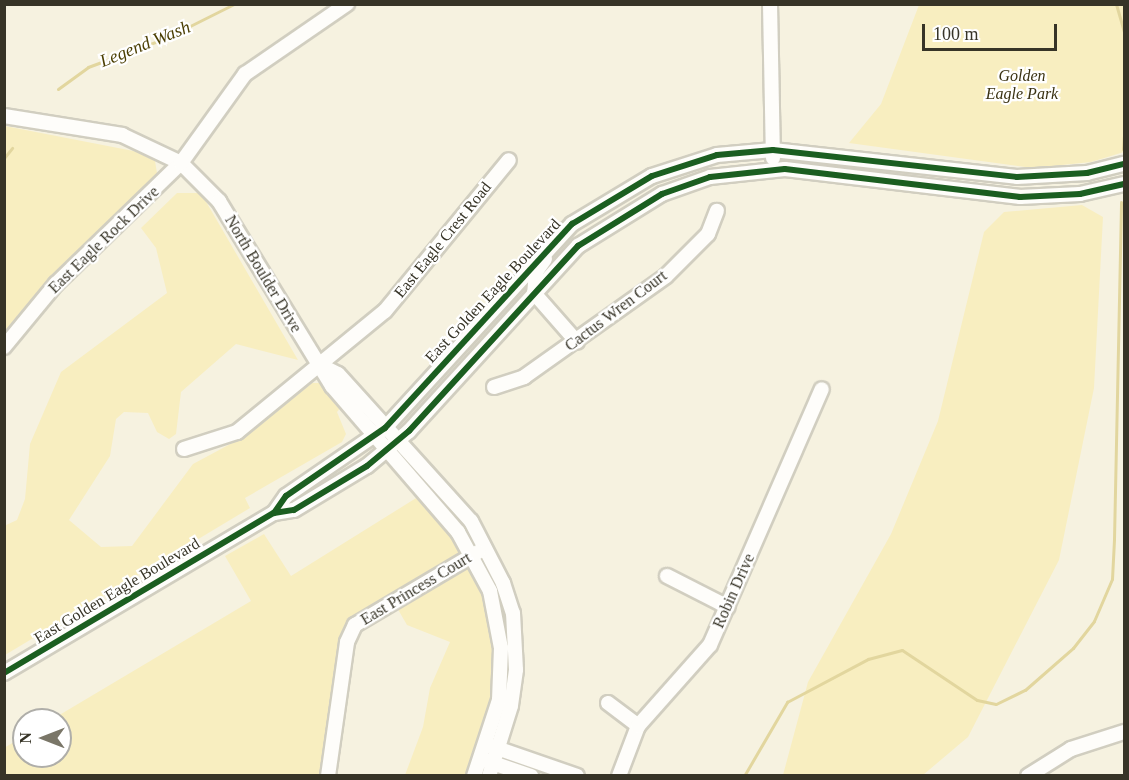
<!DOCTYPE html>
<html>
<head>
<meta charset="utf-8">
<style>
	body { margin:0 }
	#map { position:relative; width:1129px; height:780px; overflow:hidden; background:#f6f2e0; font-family:Georgia,serif }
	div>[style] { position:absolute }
	.green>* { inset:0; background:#f8eec0 }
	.stream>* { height:3px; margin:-1.5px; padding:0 1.5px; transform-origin:1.5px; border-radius:1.5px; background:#e2d69e }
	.roads { filter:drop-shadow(2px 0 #d1cec0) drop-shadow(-2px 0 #d1cec0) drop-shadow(0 2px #d1cec0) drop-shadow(0 -2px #d1cec0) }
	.minor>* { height:14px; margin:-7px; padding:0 7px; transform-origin:7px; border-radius:7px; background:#fefdfa }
	.cycleway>* { height:6px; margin:-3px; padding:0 3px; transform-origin:3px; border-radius:3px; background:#1b5e20 }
	span { translate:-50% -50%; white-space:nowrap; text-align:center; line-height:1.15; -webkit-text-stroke:4.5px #fff; paint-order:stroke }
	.park-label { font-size:16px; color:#3a3212; font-style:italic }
	.street-label { font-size:16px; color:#373427 }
	.water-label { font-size:18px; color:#4b3f03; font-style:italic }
	.frame { position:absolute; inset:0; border:6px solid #373427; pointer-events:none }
	.north { position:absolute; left:12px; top:708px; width:60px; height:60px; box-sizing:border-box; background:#fff; border:2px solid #afaea9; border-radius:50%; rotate:270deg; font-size:16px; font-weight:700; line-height:24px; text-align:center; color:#373427 }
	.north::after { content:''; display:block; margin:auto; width:21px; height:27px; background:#7a7668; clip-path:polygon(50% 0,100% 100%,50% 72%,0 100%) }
	.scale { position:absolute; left:922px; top:24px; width:135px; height:27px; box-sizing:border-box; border:3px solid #373427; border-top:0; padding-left:8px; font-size:18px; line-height:21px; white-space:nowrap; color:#373427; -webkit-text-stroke:4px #fff; paint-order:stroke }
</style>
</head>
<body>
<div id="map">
	<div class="green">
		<i style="clip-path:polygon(919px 5px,1124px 5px,1124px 152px,1091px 162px,1033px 168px,849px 143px,881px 104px)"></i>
		<i style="clip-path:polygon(5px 126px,154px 155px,158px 179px,5px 333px)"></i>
		<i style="clip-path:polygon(177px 193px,201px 193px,298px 360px,236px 344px,181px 392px,176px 434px,169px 439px,157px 432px,148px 413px,124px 412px,116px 419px,110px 456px,69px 520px,101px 547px,132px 546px,193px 464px,249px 434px,312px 383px,321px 383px,342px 406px,337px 412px,346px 434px,342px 442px,245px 498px,250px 508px,5px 655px,4px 526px,17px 520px,25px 499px,30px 444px,61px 372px,167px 293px,156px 248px,141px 228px)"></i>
		<i style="clip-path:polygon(1082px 205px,1103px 217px,1094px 388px,1059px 560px,968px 737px,923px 775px,783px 775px,808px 682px,891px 534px,938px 421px,984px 232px,1004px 212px)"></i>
		<i style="clip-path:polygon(421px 495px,464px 552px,357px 618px,322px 775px,5px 775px,4px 748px,24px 736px,24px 756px,60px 756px,60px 720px,51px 720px,251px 601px,225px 556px,264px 534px,291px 576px)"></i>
		<i style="clip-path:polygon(465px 565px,476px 568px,493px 620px,496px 684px,489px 716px,469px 775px,405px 775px,423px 727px,430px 688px,450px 642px,407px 625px,396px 606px)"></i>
	</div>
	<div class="stream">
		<i style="left:1116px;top:4px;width:29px;rotate:74deg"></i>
		<i style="left:58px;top:89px;width:37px;rotate:-36deg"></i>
		<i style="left:88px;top:67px;width:83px;rotate:-20.4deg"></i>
		<i style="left:166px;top:38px;width:76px;rotate:-26.6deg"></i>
		<i style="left:1123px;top:149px;width:13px;rotate:-86deg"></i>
		<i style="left:4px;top:158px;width:13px;rotate:-51deg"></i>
		<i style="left:744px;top:776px;width:86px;rotate:-59.8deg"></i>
		<i style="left:787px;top:702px;width:92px;rotate:-28deg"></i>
		<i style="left:868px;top:659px;width:35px;rotate:-15deg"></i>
		<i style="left:902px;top:650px;width:90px;rotate:33.7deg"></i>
		<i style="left:977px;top:700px;width:19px;rotate:12deg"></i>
		<i style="left:996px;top:704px;width:32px;rotate:-26deg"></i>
		<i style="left:1025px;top:690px;width:64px;rotate:-41.2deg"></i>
		<i style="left:1073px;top:648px;width:34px;rotate:-52deg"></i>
		<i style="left:1094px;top:621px;width:46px;rotate:-66.8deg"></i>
		<i style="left:1112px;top:579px;width:40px;rotate:-87.1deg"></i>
		<i style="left:1114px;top:539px;width:337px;rotate:-88.8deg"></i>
	</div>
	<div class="roads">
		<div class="minor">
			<i style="left:770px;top:4px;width:154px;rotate:88.9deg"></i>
			<i style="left:4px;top:116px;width:120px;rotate:9.1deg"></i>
			<i style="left:122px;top:135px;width:65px;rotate:25.4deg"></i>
			<i style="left:181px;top:163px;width:54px;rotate:45deg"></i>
			<i style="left:219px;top:201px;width:217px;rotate:58.6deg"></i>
			<i style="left:332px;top:386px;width:193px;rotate:49.2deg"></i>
			<i style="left:458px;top:532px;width:67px;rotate:61.5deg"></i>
			<i style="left:490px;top:591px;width:58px;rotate:79.1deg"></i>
			<i style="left:501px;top:648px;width:52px;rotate:92.2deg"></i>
			<i style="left:499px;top:700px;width:80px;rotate:108.2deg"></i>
			<i style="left:545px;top:259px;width:16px;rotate:125deg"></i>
			<i style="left:536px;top:272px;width:21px;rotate:95deg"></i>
			<i style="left:534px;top:293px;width:65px;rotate:48.7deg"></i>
			<i style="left:4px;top:347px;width:82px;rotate:-50.5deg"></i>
			<i style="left:56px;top:284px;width:174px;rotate:-44.1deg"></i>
			<i style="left:181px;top:163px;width:110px;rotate:-54.3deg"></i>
			<i style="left:245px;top:74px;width:124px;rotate:-34.5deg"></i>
			<i style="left:320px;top:365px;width:20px;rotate:27deg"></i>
			<i style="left:338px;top:374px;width:198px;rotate:47.9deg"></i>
			<i style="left:471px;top:521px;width:70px;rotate:62.7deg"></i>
			<i style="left:503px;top:583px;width:32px;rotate:72deg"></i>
			<i style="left:513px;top:613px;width:57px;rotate:87deg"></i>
			<i style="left:516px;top:670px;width:36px;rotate:98deg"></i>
			<i style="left:511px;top:706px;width:73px;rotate:107.4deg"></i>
			<i style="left:494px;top:387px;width:32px;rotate:-18deg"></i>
			<i style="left:524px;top:377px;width:174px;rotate:-35.4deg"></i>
			<i style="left:666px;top:276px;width:59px;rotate:-45deg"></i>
			<i style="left:708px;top:234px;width:25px;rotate:-69deg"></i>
			<i style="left:184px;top:449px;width:56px;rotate:-17.8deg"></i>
			<i style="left:237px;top:432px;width:191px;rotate:-39.3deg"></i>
			<i style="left:385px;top:311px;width:195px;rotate:-50.6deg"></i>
			<i style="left:274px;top:513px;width:21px;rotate:-55deg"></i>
			<i style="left:286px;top:496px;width:120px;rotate:-34.5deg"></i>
			<i style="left:385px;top:428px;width:277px;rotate:-47.5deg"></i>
			<i style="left:572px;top:224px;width:93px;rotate:-31deg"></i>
			<i style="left:652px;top:176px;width:68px;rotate:-17.9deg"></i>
			<i style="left:717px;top:155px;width:56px;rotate:-5.1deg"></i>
			<i style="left:773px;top:150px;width:245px;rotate:6.3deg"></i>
			<i style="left:1017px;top:177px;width:70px;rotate:-3.3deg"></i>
			<i style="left:1087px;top:173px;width:38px;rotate:-14deg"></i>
			<i style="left:667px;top:576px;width:68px;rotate:26.9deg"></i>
			<i style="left:4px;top:673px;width:314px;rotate:-30.7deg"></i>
			<i style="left:274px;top:513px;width:20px;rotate:-9deg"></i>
			<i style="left:294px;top:510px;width:85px;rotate:-31.1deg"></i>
			<i style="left:367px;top:466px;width:55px;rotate:-39.8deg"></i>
			<i style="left:409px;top:431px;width:251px;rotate:-47.6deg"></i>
			<i style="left:578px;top:246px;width:99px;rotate:-31.8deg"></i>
			<i style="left:662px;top:194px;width:51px;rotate:-19.5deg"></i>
			<i style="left:710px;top:177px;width:75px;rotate:-6.1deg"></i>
			<i style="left:785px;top:169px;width:237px;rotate:6.8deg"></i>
			<i style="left:1020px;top:197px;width:60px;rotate:-2.9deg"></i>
			<i style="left:1080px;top:194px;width:45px;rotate:-12.8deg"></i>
			<i style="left:608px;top:703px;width:38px;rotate:37deg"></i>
			<i style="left:491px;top:746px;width:91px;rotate:19.2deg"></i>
			<i style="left:484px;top:760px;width:50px;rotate:18.8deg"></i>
			<i style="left:328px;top:776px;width:135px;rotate:-81.9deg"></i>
			<i style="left:347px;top:642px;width:19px;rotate:-65deg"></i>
			<i style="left:355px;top:625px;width:143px;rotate:-30.7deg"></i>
			<i style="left:619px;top:776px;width:53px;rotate:-69.2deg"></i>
			<i style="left:638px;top:726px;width:108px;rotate:-48.4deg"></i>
			<i style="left:710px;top:645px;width:279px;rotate:-66.4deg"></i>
			<i style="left:1028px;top:776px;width:51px;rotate:-32.1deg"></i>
			<i style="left:1071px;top:749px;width:56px;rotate:-17.8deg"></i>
		</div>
	</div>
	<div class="cycleway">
		<i style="left:274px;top:513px;width:21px;rotate:-55deg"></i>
		<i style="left:286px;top:496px;width:120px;rotate:-34.5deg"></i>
		<i style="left:385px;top:428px;width:277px;rotate:-47.5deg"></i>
		<i style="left:572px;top:224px;width:93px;rotate:-31deg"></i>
		<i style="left:652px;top:176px;width:68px;rotate:-17.9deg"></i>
		<i style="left:717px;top:155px;width:56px;rotate:-5.1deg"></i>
		<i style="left:773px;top:150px;width:245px;rotate:6.3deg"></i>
		<i style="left:1017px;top:177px;width:70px;rotate:-3.3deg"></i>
		<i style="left:1087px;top:173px;width:38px;rotate:-14deg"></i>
		<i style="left:4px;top:673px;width:314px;rotate:-30.7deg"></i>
		<i style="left:274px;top:513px;width:20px;rotate:-9deg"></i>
		<i style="left:294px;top:510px;width:85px;rotate:-31.1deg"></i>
		<i style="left:367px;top:466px;width:55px;rotate:-39.8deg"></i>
		<i style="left:409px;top:431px;width:251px;rotate:-47.6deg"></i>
		<i style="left:578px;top:246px;width:99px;rotate:-31.8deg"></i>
		<i style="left:662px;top:194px;width:51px;rotate:-19.5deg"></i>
		<i style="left:710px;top:177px;width:75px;rotate:-6.1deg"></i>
		<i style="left:785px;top:169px;width:237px;rotate:6.8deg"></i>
		<i style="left:1020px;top:197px;width:60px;rotate:-2.9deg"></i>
		<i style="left:1080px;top:194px;width:45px;rotate:-12.8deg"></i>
	</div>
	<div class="park-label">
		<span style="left:1022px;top:85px">Golden<br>Eagle Park</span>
	</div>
	<div class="street-label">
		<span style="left:104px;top:240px;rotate:-44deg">East Eagle Rock Drive</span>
		<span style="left:443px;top:240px;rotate:-51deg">East Eagle Crest Road</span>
		<span style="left:263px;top:274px;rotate:59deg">North Boulder Drive</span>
		<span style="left:493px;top:291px;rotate:-47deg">East Golden Eagle Boulevard</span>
		<span style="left:616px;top:311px;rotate:-37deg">Cactus Wren Court</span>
		<span style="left:416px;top:589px;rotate:-31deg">East Princess Court</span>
		<span style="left:117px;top:591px;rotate:-31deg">East Golden Eagle Boulevard</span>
		<span style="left:734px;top:591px;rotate:-66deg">Robin Drive</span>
	</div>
	<div class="water-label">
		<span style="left:145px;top:44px;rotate:-22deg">Legend Wash</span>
	</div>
	<div class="frame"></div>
	<div class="north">N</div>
	<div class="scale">100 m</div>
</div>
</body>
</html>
